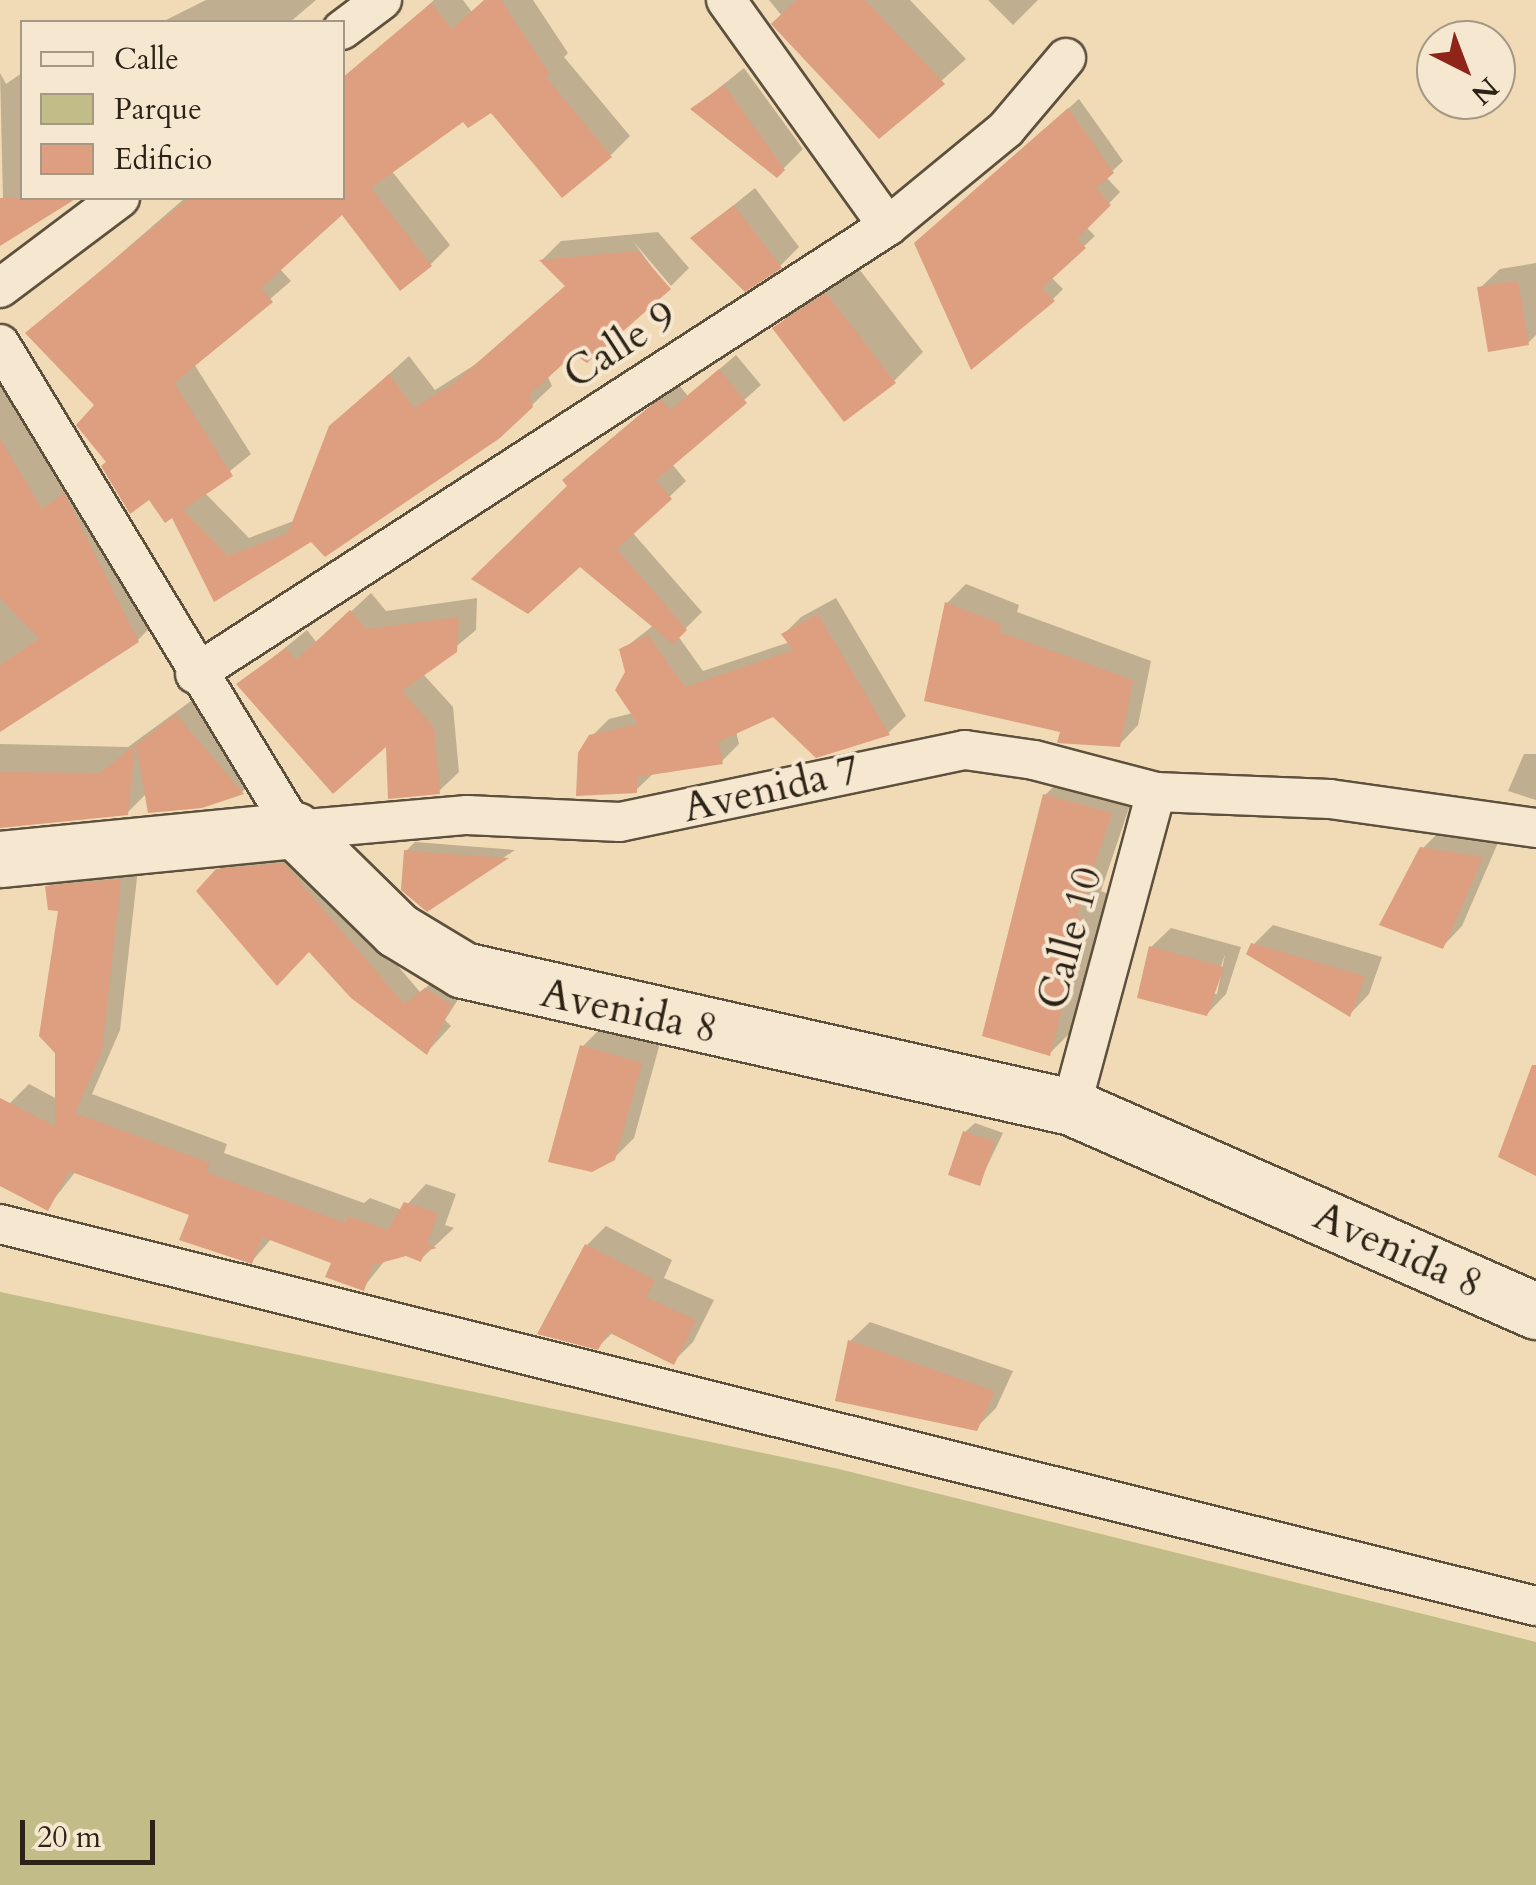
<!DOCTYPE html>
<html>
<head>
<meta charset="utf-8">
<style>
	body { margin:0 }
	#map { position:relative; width:1536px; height:1885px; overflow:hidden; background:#f1dab6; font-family:Cardo,serif }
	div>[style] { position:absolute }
	.green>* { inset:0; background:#c2bd88 }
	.shadow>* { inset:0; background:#0003 }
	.building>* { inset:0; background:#de9e80 }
	.roads { filter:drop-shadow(2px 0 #5d503d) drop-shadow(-2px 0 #5d503d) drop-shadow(0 2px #5d503d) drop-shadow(0 -2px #5d503d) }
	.street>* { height:38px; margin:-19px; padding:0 19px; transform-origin:19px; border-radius:19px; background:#f6e7d0 }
	.secondary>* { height:55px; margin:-27.5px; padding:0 27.5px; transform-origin:27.5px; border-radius:27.5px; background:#f6e7d0 }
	span { translate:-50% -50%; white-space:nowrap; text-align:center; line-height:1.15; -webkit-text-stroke:8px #f6e7d0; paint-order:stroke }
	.street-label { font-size:42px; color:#2c2215 }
	.legend { position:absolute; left:20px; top:20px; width:325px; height:180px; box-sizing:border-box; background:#f6e7d0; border:2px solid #a59885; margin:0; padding:12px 18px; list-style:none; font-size:30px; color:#2c2215 }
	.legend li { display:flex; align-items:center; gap:20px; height:50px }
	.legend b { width:50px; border:2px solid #a59885 }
	.north { position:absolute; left:1416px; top:20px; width:100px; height:100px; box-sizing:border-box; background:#f6e7d0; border:2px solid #a59885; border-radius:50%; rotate:138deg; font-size:28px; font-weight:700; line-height:40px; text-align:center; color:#2c2215 }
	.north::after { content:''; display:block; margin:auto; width:35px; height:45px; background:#8f2418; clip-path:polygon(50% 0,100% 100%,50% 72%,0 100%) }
	.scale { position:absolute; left:20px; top:1820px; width:135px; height:45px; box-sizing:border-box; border:5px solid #2c2215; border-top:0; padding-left:12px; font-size:30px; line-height:35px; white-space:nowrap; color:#2c2215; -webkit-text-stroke:8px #f6e7d0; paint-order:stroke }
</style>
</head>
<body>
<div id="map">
	<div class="green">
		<i style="clip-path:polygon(0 1292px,839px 1469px,1536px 1642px,1536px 1885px,0 1885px)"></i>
	</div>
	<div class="shadow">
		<i style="clip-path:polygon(206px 0,316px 0,290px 22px,162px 22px)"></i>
		<i style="clip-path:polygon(434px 0,463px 0,472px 12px,486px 0,533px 0,568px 53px,564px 57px,630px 136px,611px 155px,492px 110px,464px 119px,391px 170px,450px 245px,430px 265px,343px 212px,279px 268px,291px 281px,194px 364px,251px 454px,204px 492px,249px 538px,296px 520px,331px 427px,409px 356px,435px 390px,476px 364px,567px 285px,542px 260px,561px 241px,658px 232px,689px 268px,671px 286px,632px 240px,668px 289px,574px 351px,547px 375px,552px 386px,532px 405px,215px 598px,172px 515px,109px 462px,98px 405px,29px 333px,185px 198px,342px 198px,342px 85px)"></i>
		<i style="clip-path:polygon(769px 0,910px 0,966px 59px,879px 136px)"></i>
		<i style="clip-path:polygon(988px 0,1038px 0,1013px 25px)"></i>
		<i style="clip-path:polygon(744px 68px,803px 149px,777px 175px,694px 108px)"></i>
		<i style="clip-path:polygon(0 73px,6px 84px,22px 73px,22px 198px,64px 198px,4px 241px)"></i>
		<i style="clip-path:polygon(1079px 99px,1123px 161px,1106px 177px,1120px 192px,1086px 227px,1095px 236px,1051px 277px,1063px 289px,1053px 299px,928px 233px)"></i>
		<i style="clip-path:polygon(755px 188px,799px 247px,780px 266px,693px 238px)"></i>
		<i style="clip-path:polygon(1536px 263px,1536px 335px,1528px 343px,1480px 288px,1500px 269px)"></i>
		<i style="clip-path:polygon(856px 265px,923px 352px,894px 381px,776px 328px,805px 299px)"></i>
		<i style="clip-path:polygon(736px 355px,761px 385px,672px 464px,686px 481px,632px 532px,702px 612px,678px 636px,703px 671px,790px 642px,784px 634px,801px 617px,836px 598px,906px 716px,888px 733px,773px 714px,736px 731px,739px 744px,722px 761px,655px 772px,636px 790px,591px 737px,609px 719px,633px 713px,622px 650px,654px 625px,570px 486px,581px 464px,667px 392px,679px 385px,688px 396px)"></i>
		<i style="clip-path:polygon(0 368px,164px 613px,138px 640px,0 728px)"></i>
		<i style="clip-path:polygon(966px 584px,1019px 605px,1017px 612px,1151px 661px,1138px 725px,1119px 745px,1063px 730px,947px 603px)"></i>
		<i style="clip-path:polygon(371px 593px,386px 611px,477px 598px,476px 630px,423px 674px,453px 707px,459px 772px,439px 791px,388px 742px,240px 684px,307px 630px,317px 643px)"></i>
		<i style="clip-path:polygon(195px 698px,260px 774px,242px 792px,201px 805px,147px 793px,127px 813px,0 825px,0 744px,128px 747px)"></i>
		<i style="clip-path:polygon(1524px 754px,1536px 754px,1536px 800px,1508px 791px)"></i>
		<i style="clip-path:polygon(1071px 770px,1136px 787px,1101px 891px,1108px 894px,1075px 1028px,1050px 1053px,1045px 795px)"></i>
		<i style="clip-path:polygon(1442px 829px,1500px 838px,1462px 926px,1443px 946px,1422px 849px)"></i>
		<i style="clip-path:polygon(415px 842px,515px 850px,427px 909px,406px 851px)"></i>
		<i style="clip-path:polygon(298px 849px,420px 992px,441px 976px,464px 990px,445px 1020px,451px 1026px,427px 1052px,218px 871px,233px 856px)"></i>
		<i style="clip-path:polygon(139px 860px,120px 1030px,92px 1094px,227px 1144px,224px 1153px,364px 1203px,370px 1198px,402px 1210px,426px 1184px,456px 1194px,445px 1225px,454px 1228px,421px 1259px,406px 1254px,386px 1259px,363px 1288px,334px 1262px,272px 1238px,252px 1261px,192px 1214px,76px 1171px,47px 1208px,0 1183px,0 1122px,10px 1103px,29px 1084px,57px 1099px,61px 909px,48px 887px,67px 868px)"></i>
		<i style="clip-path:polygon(1273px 925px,1382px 957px,1369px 994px,1350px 1014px,1253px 945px)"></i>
		<i style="clip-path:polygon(evenodd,1171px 928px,1241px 947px,1226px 994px,1207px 1014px,1151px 947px,1171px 928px,1225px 954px,1217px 994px,1212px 994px,1225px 954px)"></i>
		<i style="clip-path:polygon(602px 1027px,660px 1043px,634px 1138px,614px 1158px,582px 1047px)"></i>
		<i style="clip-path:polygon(975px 1123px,1003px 1133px,979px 1183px,965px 1132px)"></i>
		<i style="clip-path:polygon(606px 1226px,672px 1260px,664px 1278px,714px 1300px,693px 1342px,673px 1362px,613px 1332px,598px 1347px,587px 1245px)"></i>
		<i style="clip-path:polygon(870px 1322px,1013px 1371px,996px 1408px,976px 1428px,850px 1341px)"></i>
	</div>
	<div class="building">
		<i style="clip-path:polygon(484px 0,501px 0,550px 74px,546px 77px,612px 157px,562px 198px,491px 113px,468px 128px,463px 122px,371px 188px,432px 266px,400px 291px,342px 215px,261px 288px,273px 302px,174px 383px,233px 476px,183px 510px,228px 556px,288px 533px,329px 426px,389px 374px,414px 408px,454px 383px,565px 286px,539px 260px,638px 251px,671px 289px,587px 363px,574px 354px,529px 395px,533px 407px,500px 438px,325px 557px,311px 542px,214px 602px,172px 518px,165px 523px,149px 500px,130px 514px,101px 466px,106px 462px,76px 425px,94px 405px,25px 333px,189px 198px,342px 198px,342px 78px,431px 3px,452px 29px)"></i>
		<i style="clip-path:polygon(796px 0,865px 0,945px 84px,879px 139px,771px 24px)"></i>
		<i style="clip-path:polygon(724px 85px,785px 170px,777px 178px,690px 109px)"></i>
		<i style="clip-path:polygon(1068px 108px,1114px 173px,1096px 188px,1111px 205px,1077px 239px,1086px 248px,1042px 288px,1055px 301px,971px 370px,914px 243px)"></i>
		<i style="clip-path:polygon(0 198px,77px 198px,0 246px)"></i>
		<i style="clip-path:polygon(734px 205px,782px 268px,745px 292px,690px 238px)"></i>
		<i style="clip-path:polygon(1518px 281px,1529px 345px,1488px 352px,1477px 287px)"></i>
		<i style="clip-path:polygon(826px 293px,896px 383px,844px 422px,772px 328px)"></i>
		<i style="clip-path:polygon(719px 369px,747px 403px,656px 480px,672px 499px,617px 549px,687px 630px,673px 644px,580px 567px,528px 614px,471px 579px,567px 486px,562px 480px,648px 408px,661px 399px,670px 410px)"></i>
		<i style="clip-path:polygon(0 438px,42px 509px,64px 493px,139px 642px,0 732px,0 665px,39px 639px,0 598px)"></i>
		<i style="clip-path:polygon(945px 602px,1001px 624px,999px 632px,1133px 680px,1120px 747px,1057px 743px,1060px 732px,924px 701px)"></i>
		<i style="clip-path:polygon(350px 610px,366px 629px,459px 617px,457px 652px,402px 691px,434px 727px,440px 794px,388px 799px,386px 747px,333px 794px,236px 684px,286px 648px,296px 660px)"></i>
		<i style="clip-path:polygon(818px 614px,890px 735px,816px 758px,773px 717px,718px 742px,723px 764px,637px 777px,637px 793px,576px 796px,578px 753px,589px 735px,638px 724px,615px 690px,625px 672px,619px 649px,648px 635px,685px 687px,793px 650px,781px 634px)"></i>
		<i style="clip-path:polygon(176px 714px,244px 794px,202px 808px,148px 813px,136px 745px)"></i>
		<i style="clip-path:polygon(135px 745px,128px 815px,0 828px,0 772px,100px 773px)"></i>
		<i style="clip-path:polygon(1043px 794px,1112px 813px,1077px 917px,1084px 919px,1050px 1056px,982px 1036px)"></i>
		<i style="clip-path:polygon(1420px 847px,1483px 857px,1443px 949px,1379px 925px)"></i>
		<i style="clip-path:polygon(404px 850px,436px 853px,509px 858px,427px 912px,401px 890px)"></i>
		<i style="clip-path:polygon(284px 863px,404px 1004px,425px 988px,452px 1005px,427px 1055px,351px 998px,309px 952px,277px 986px,196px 891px,216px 869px)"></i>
		<i style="clip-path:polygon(121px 879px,102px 1051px,75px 1113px,210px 1163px,206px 1172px,346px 1223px,348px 1216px,388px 1230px,404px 1202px,438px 1213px,427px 1244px,437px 1248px,425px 1251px,421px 1262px,406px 1256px,373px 1265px,364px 1291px,325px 1277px,331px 1263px,262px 1237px,252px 1264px,179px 1240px,189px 1215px,69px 1171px,48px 1211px,0 1186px,0 1098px,55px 1126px,55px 1053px,39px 1036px,58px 911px,48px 910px,45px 886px)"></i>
		<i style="clip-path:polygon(1251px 943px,1365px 976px,1350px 1017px,1246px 954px)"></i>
		<i style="clip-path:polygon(1149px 946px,1224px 967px,1207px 1016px,1137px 998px)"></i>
		<i style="clip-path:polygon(580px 1045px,642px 1063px,615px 1160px,592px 1172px,548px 1162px)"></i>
		<i style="clip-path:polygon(1532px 1065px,1536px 1065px,1536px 1176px,1498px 1157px)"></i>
		<i style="clip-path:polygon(963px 1131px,995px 1142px,980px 1186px,948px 1175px)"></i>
		<i style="clip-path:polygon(585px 1244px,655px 1280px,646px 1297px,696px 1320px,674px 1365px,608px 1332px,598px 1350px,537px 1334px)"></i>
		<i style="clip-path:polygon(848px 1340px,995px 1391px,977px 1431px,835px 1401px)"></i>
	</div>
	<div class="roads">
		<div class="street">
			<i style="left:726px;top:0;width:278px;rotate:54.4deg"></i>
			<i style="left:342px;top:30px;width:50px;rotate:-36.9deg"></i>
			<i style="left:0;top:288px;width:150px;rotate:-36.9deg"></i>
			<i style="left:0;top:344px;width:569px;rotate:58.74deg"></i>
			<i style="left:295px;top:830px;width:173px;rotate:-5deg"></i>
			<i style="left:467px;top:815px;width:153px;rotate:2.6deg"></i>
			<i style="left:620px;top:822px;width:352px;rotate:-11.8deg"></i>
			<i style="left:965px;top:750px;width:70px;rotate:8.2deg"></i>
			<i style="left:1034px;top:760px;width:126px;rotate:14.7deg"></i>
			<i style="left:1156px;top:792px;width:174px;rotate:2.3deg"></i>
			<i style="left:1330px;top:799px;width:208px;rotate:8deg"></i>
			<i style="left:195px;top:674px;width:825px;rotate:-32.88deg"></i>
			<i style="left:888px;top:226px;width:153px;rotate:-39.4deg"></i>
			<i style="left:1006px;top:129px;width:93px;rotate:-49.8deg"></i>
			<i style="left:1071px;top:1107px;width:326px;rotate:-74.9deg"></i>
			<i style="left:0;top:1224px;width:1583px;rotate:13.97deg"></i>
		</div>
		<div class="secondary">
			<i style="left:0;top:859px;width:296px;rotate:-5.6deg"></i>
			<i style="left:295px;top:830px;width:143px;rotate:44.4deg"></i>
			<i style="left:397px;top:930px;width:77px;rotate:31.2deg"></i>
			<i style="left:463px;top:970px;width:623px;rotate:12.7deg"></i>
			<i style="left:1071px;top:1107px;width:508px;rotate:23.69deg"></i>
		</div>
	</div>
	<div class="street-label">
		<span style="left:620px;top:345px;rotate:-33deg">Calle 9</span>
		<span style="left:771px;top:789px;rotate:-13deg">Avenida 7</span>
		<span style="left:1070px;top:938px;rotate:-75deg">Calle 10</span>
		<span style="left:629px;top:1011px;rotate:12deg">Avenida 8</span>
		<span style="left:1398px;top:1250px;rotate:24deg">Avenida 8</span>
	</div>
	<ul class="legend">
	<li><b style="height:12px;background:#f6e7d0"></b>Calle</li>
	<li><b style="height:28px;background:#c2bd88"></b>Parque</li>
	<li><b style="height:28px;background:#de9e80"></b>Edificio</li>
	</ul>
	<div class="north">N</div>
	<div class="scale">20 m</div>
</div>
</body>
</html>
